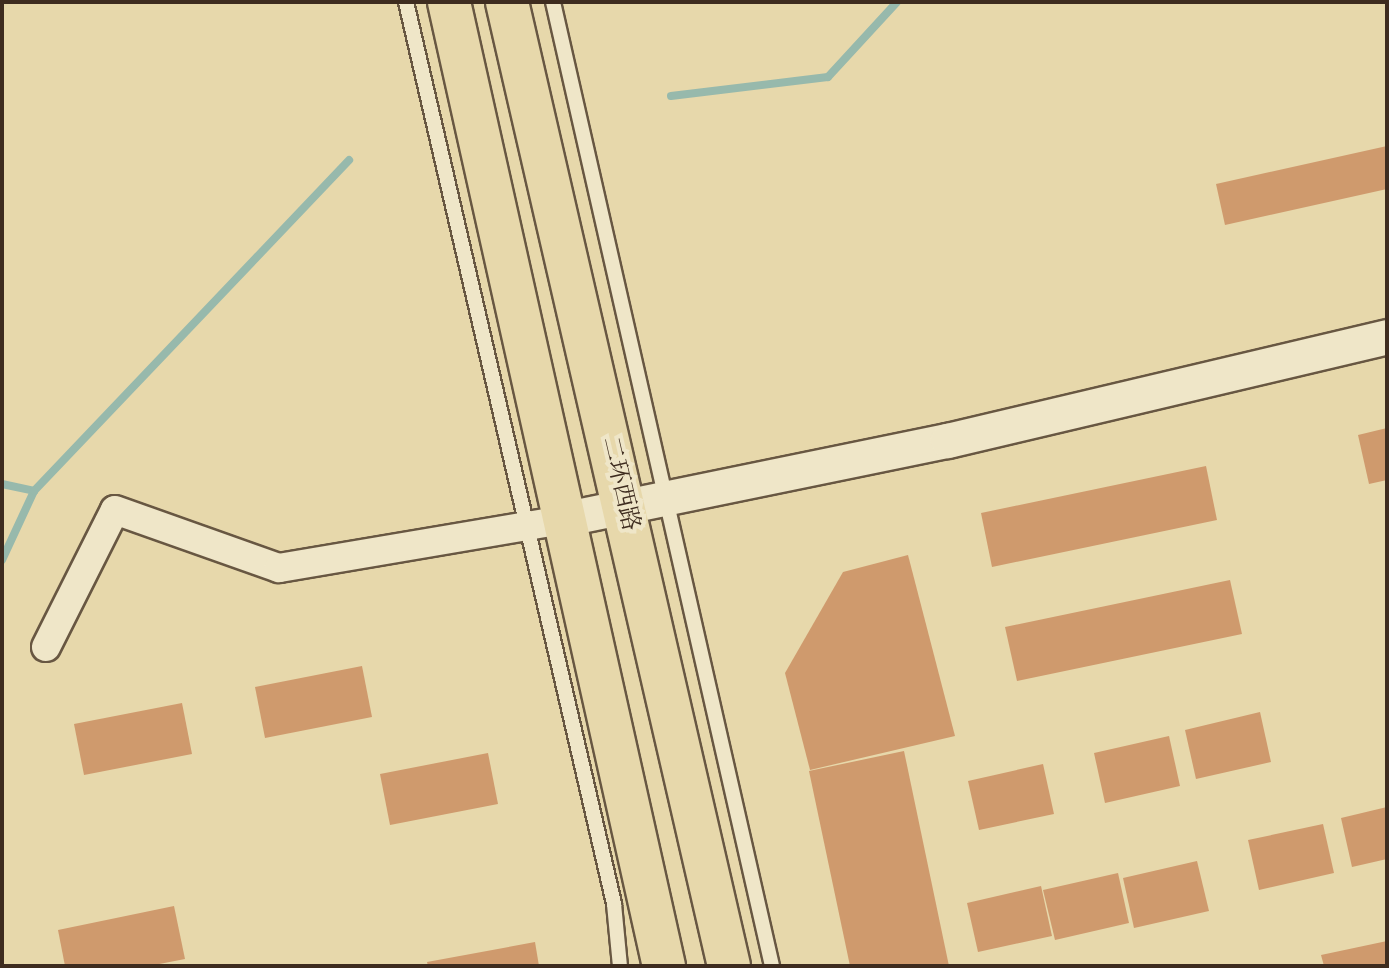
<!DOCTYPE html>
<html>
<head>
<meta charset="utf-8">
<style>
	body { margin:0 }
	#map { position:relative; width:1389px; height:968px; overflow:hidden; background:#e7d8ab; font-family:"Old Standard TT","Noto Serif SC",serif }
	div>[style] { position:absolute }
	.stream>* { height:8px; margin:-4px; padding:0 4px; transform-origin:4px; border-radius:4px; background:#97b9ac }
	.building>* { inset:0; background:#cf9a6d }
	.roads { filter:drop-shadow(2px 0 #685742) drop-shadow(-2px 0 #685742) drop-shadow(0 2px #685742) drop-shadow(0 -2px #685742) }
	.service>* { height:14px; margin:-7px; padding:0 7px; transform-origin:7px; border-radius:7px; background:#efe6c8 }
	.minor>* { height:28px; margin:-14px; padding:0 14px; transform-origin:14px; border-radius:14px; background:#efe6c8 }
	.tertiary>* { height:34px; margin:-17px; padding:0 17px; transform-origin:17px; border-radius:17px; background:#efe6c8 }
	.primary>* { height:42px; margin:-21px; padding:0 21px; transform-origin:21px; border-radius:21px; background:#e7d8ab }
	span { translate:-50% -50%; white-space:nowrap; text-align:center; line-height:1.15; -webkit-text-stroke:8px #efe6c8; paint-order:stroke }
	.street-label { font-size:24px; color:#3e2c1f }
	.frame { position:absolute; inset:0; border:4px solid #3e2c1f; pointer-events:none }
</style>
</head>
<body>
<div id="map">
	<div class="stream">
		<i style="left:671px;top:96px;width:158px;rotate:-6.9deg"></i>
		<i style="left:828px;top:77px;width:102px;rotate:-47.4deg"></i>
		<i style="left:2px;top:484px;width:33px;rotate:12deg"></i>
		<i style="left:2px;top:560px;width:76px;rotate:-65.1deg"></i>
		<i style="left:34px;top:491px;width:457px;rotate:-46.4deg"></i>
	</div>
	<div class="building">
		<i style="clip-path:polygon(1387px 146px,1387px 189px,1225px 225px,1216px 184px)"></i>
		<i style="clip-path:polygon(1387px 428px,1387px 480px,1369px 484px,1358px 435px)"></i>
		<i style="clip-path:polygon(1206px 466px,1217px 520px,992px 567px,981px 513px)"></i>
		<i style="clip-path:polygon(908px 555px,955px 736px,810px 770px,785px 673px,843px 572px)"></i>
		<i style="clip-path:polygon(1230px 580px,1242px 634px,1017px 681px,1005px 627px)"></i>
		<i style="clip-path:polygon(362px 666px,372px 717px,265px 738px,255px 687px)"></i>
		<i style="clip-path:polygon(182px 703px,192px 754px,84px 775px,74px 724px)"></i>
		<i style="clip-path:polygon(1260px 712px,1271px 762px,1196px 779px,1185px 730px)"></i>
		<i style="clip-path:polygon(1169px 736px,1180px 786px,1105px 803px,1094px 753px)"></i>
		<i style="clip-path:polygon(904px 751px,949px 966px,850px 966px,809px 771px)"></i>
		<i style="clip-path:polygon(488px 753px,498px 804px,390px 825px,380px 774px)"></i>
		<i style="clip-path:polygon(1043px 764px,1054px 814px,979px 830px,968px 781px)"></i>
		<i style="clip-path:polygon(1387px 807px,1387px 859px,1352px 867px,1341px 818px)"></i>
		<i style="clip-path:polygon(1323px 824px,1334px 873px,1259px 890px,1248px 840px)"></i>
		<i style="clip-path:polygon(1197px 861px,1209px 911px,1134px 928px,1123px 878px)"></i>
		<i style="clip-path:polygon(1118px 873px,1129px 923px,1055px 940px,1043px 890px)"></i>
		<i style="clip-path:polygon(1041px 886px,1052px 936px,978px 952px,967px 903px)"></i>
		<i style="clip-path:polygon(174px 906px,185px 959px,149px 966px,65px 966px,58px 930px)"></i>
		<i style="clip-path:polygon(1387px 941px,1387px 966px,1324px 966px,1321px 955px)"></i>
		<i style="clip-path:polygon(535px 942px,539px 966px,428px 966px,427px 962px)"></i>
	</div>
	<div class="roads">
		<div class="service">
			<i style="left:406px;top:2px;width:926px;rotate:77.01deg"></i>
			<i style="left:614px;top:904px;width:62px;rotate:84.5deg"></i>
			<i style="left:553px;top:2px;width:989px;rotate:77.2deg"></i>
		</div>
		<div class="minor">
			<i style="left:46px;top:647px;width:153px;rotate:-63.3deg"></i>
			<i style="left:115px;top:510px;width:174px;rotate:19.5deg"></i>
			<i style="left:279px;top:568px;width:287px;rotate:-9.6deg"></i>
		</div>
		<div class="tertiary">
			<i style="left:562px;top:520px;width:394px;rotate:-11.6deg"></i>
			<i style="left:948px;top:441px;width:451px;rotate:-13.3deg"></i>
		</div>
		<div class="primary">
			<i style="left:449px;top:2px;width:988px;rotate:77.43deg"></i>
			<i style="left:507px;top:2px;width:989px;rotate:77.03deg"></i>
		</div>
	</div>
	<div class="street-label">
		<span style="left:619px;top:484px;rotate:77deg">二环西路</span>
	</div>
	<div class="frame"></div>
</div>
</body>
</html>
